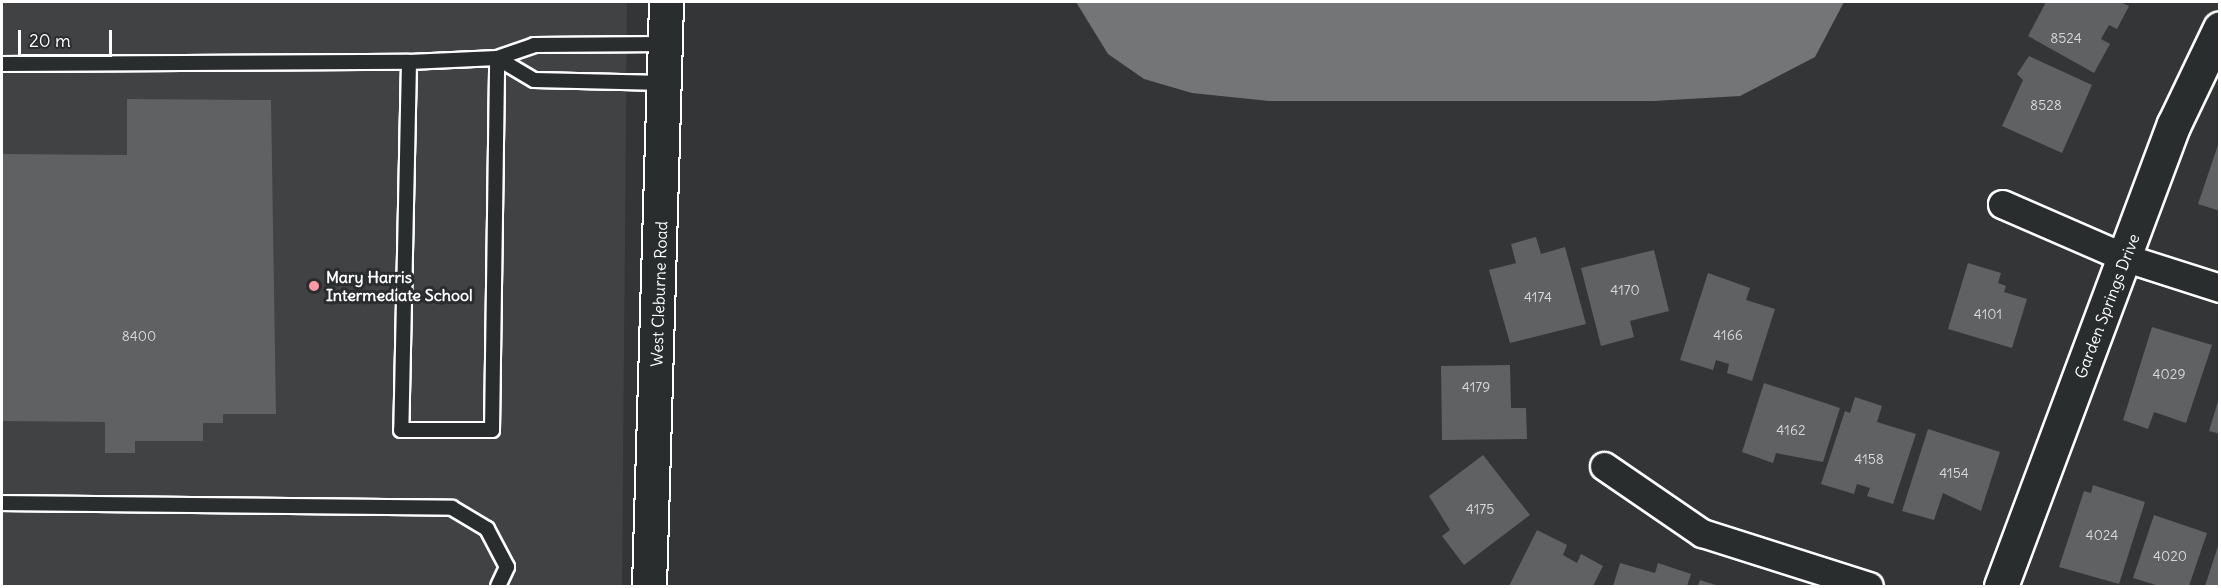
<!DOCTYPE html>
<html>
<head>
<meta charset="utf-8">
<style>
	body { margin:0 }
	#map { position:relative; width:2221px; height:588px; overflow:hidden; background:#333536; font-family:Delius,sans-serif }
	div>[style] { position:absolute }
	.built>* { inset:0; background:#404243 }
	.water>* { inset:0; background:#737576 }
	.building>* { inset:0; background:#5f6162 }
	.roads { filter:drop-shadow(2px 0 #fff) drop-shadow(-2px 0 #fff) drop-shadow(0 2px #fff) drop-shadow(0 -2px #fff) }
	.service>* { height:14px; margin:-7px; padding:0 7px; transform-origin:7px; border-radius:7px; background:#2a2d2e }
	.minor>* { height:27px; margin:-13.5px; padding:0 13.5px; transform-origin:13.5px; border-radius:13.5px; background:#2a2d2e }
	.tertiary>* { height:33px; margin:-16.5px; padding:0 16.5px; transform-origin:16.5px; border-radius:16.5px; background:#2a2d2e }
	.dots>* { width:16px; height:16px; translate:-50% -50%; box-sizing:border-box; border:3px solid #2a2d2e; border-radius:50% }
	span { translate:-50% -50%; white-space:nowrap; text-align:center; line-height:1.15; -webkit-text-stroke:6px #2a2d2e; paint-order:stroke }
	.number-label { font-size:14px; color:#d7d8d8 }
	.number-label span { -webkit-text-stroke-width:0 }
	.poi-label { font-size:16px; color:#fff; font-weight:700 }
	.left { translate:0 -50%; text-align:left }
	.street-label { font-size:16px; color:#fff }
	.frame { position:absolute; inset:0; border:3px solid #fff; pointer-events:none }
	.scale { position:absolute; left:18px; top:30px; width:94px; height:27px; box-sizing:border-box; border:3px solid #fff; border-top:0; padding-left:8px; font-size:18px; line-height:21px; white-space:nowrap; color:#fff; -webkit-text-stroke:4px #2a2d2e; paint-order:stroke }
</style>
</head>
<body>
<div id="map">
	<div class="built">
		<i style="clip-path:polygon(2px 2px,627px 2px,622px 586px,2px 586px)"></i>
	</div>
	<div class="water">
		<i style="clip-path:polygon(1076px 2px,1844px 2px,1815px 57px,1740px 96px,1654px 101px,1269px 101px,1192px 93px,1144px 79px,1108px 54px)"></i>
	</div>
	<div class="building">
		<i style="clip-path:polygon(2046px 2px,2120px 2px,2129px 6px,2117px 29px,2109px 25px,2101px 39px,2110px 44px,2094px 73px,2028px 36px)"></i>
		<i style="clip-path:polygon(2029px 56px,2092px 85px,2062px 153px,2002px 126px,2023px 80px,2017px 74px)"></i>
		<i style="clip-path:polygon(127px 99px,271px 100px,276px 414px,223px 414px,223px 423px,203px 423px,203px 441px,135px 441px,135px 453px,105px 453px,105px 422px,2px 421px,2px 154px,127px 155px)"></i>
		<i style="clip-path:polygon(2219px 142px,2220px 142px,2220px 211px,2198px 204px)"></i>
		<i style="clip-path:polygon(1536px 237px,1541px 254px,1565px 247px,1586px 324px,1510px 343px,1489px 270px,1516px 263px,1511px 244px)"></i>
		<i style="clip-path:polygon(1654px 250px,1669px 311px,1630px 321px,1634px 337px,1601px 346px,1581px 268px)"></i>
		<i style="clip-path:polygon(1968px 263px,2001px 273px,1998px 283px,2006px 286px,2004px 292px,2027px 299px,2012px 348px,1948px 329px)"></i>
		<i style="clip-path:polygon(1708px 273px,1750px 288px,1746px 300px,1775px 309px,1752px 381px,1727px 373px,1729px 364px,1716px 360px,1713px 370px,1680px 360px)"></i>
		<i style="clip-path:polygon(2152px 327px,2212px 345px,2186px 423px,2154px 412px,2148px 429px,2123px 420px)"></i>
		<i style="clip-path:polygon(1510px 365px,1511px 408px,1526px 408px,1527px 439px,1442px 440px,1441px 366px)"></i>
		<i style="clip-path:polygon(1764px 383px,1840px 408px,1823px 462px,1776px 453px,1773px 463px,1742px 452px)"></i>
		<i style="clip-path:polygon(1855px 397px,1882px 406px,1877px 422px,1916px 434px,1893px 504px,1867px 496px,1870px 488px,1857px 484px,1854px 494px,1821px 484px,1845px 411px,1850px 413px)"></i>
		<i style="clip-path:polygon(2219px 398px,2220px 398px,2220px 434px,2209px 431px)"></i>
		<i style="clip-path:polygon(1928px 429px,2000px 452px,1981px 511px,1943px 493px,1934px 520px,1902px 511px)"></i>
		<i style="clip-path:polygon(1483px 455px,1530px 515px,1464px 565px,1442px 536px,1450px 530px,1429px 496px)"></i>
		<i style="clip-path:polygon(2093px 485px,2145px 502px,2119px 584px,2059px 567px,2084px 491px,2091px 493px)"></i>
		<i style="clip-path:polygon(2154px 515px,2207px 533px,2189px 586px,2159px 586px,2133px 578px)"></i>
		<i style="clip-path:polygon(1537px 530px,1567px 545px,1563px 555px,1577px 563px,1581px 554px,1603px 566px,1593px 586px,1509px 586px)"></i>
		<i style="clip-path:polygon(2219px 543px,2220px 586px,2205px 586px)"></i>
		<i style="clip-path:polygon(1620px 563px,1655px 573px,1658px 563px,1691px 574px,1687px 586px,1613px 586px)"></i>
		<i style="clip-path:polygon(1700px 580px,1719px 586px,1698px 586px)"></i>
	</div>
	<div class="roads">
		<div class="service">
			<i style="left:497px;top:58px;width:43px;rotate:30.7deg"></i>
			<i style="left:534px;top:80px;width:131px;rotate:1.3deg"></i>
			<i style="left:409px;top:62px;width:368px;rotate:91.2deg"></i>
			<i style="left:401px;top:430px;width:91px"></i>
			<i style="left:492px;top:430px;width:372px;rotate:-89.2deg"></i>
			<i style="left:2px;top:64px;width:407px;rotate:-0.3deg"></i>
			<i style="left:409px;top:62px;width:88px;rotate:-2.6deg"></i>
			<i style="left:497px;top:58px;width:39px;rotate:-19deg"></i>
			<i style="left:534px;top:45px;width:131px;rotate:-0.4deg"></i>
			<i style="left:2px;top:503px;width:450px;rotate:0.6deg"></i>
			<i style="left:452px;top:508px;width:41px;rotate:31deg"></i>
			<i style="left:487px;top:529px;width:43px;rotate:62.2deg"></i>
			<i style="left:507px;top:567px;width:21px;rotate:115deg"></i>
		</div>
		<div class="minor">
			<i style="left:2002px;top:204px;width:135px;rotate:23.5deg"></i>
			<i style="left:2126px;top:258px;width:99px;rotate:17.7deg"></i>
			<i style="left:1604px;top:466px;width:119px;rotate:34.4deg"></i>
			<i style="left:1702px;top:533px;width:175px;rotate:17.6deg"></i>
		</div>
		<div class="tertiary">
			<i style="left:649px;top:586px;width:584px;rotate:-88.33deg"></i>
			<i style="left:2001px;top:586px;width:493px;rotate:-69.5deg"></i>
			<i style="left:2174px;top:124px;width:106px;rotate:-64.4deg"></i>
		</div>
	</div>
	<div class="dots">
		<i style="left:314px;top:286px;background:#ff9aa2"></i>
	</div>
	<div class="number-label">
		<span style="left:2066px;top:38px">8524</span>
		<span style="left:2046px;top:105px">8528</span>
		<span style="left:1625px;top:290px">4170</span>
		<span style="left:1538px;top:297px">4174</span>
		<span style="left:1988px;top:314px">4101</span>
		<span style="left:1728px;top:335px">4166</span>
		<span style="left:139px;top:336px">8400</span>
		<span style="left:2169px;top:374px">4029</span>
		<span style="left:1476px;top:387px">4179</span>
		<span style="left:1791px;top:430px">4162</span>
		<span style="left:1869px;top:459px">4158</span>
		<span style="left:1954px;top:473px">4154</span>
		<span style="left:1480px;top:509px">4175</span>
		<span style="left:2102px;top:535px">4024</span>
		<span style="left:2170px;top:556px">4020</span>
	</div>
	<div class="poi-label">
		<span class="left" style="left:326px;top:286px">Mary Harris<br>Intermediate School</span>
	</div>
	<div class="street-label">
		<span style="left:659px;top:294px;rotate:-88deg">West Cleburne Road</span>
		<span style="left:2107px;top:306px;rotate:-69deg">Garden Springs Drive</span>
	</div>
	<div class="frame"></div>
	<div class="scale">20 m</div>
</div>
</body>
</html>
